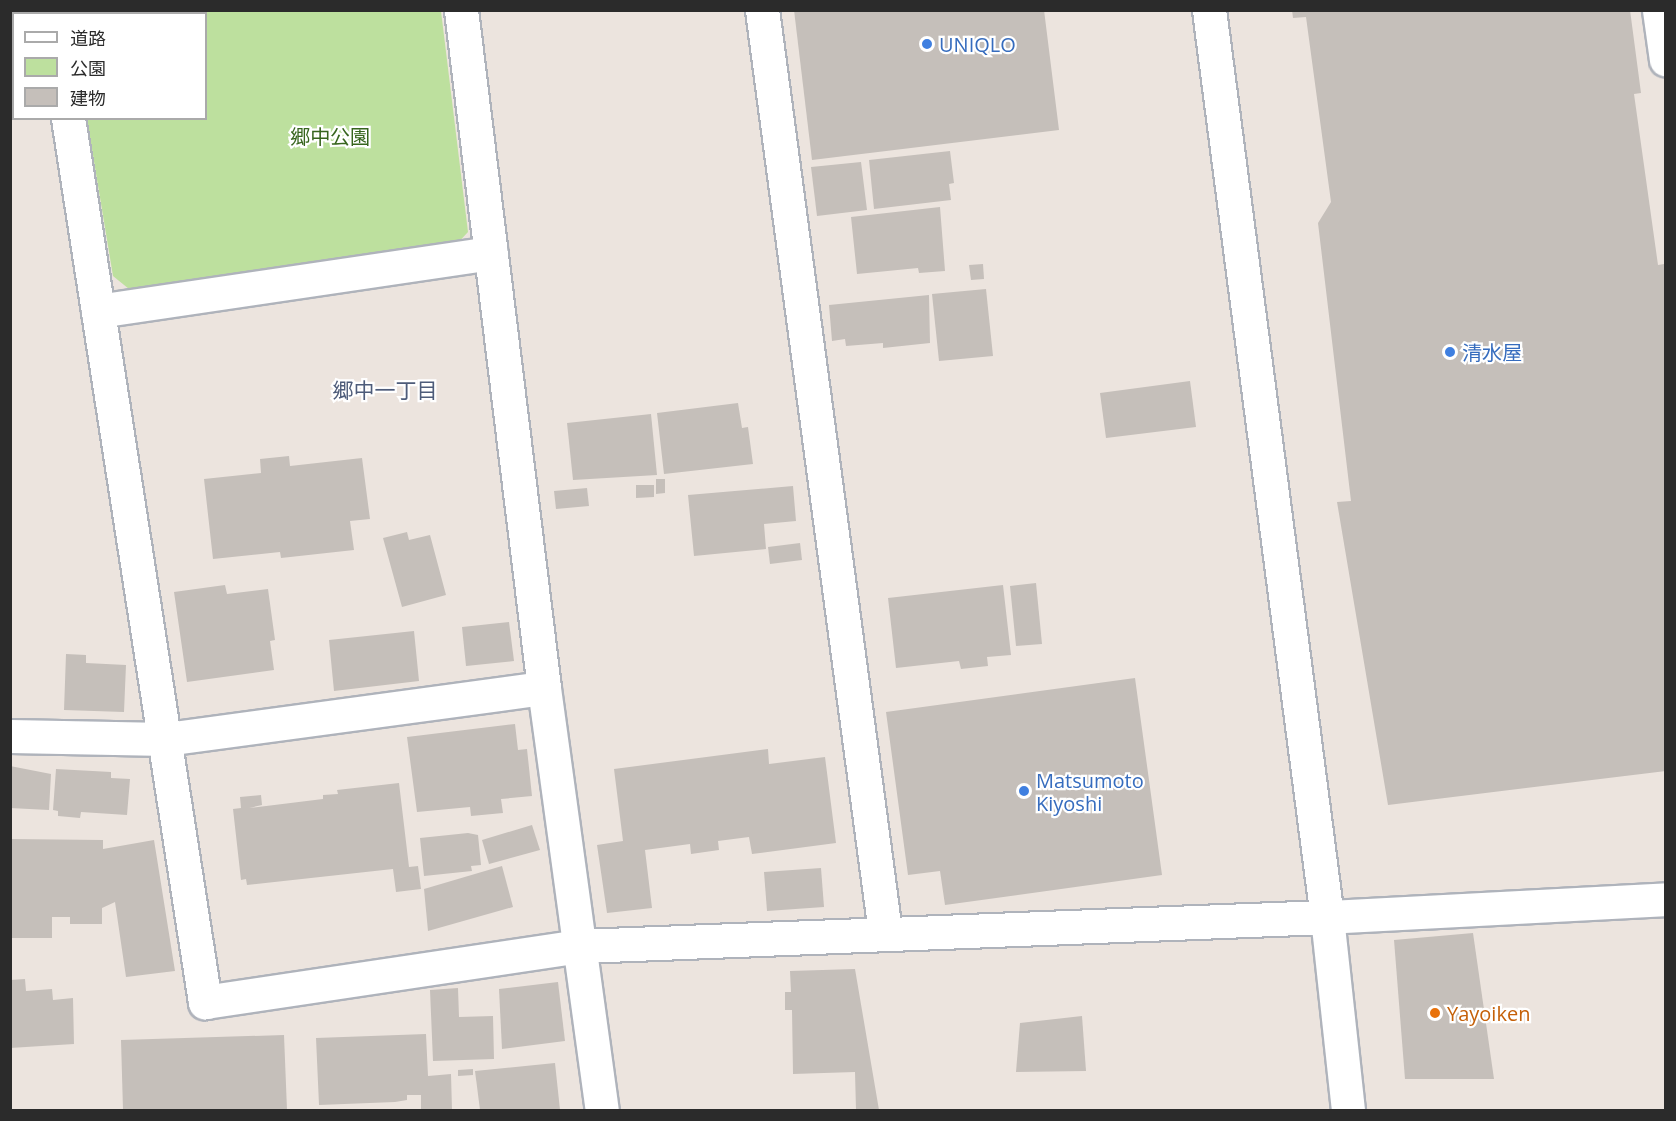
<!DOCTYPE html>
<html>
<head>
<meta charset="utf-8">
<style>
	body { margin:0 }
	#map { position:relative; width:1676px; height:1121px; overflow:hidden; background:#ece4de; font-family:"Open Sans","Noto Sans JP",sans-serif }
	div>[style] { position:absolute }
	.green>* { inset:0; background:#bde09e }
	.building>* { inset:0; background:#c5bfba }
	.roads { filter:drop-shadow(2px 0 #afb3bb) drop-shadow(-2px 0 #afb3bb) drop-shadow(0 2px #afb3bb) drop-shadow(0 -2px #afb3bb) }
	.minor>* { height:33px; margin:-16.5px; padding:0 16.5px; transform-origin:16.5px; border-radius:16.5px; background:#fff }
	.tertiary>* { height:33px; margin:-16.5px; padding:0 16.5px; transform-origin:16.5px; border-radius:16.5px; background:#fff }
	.dots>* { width:16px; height:16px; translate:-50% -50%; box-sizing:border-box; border:3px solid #fff; border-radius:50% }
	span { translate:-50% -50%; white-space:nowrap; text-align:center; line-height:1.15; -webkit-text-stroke:4.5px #fff; paint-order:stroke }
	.shop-label { font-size:20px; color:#366cbe }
	.left { translate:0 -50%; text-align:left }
	.park-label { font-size:20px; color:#37651e }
	.food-label { font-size:20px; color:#c56008 }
	.neighbourhood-label { font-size:21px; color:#4e5c7a }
	.frame { position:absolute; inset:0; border:12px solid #2b2b2b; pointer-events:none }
	.legend { position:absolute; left:12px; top:12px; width:195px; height:108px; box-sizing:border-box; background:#fff; border:2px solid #aaa; margin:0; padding:8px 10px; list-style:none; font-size:18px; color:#2b2b2b }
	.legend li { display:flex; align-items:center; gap:12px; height:30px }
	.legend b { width:30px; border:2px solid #aaa }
</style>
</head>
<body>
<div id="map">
	<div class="green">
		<i style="clip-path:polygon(69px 11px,441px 11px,468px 232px,454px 247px,129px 289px,113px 276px,87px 119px,206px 118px,206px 14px)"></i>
	</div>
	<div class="building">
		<i style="clip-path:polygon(794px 10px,1044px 10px,1059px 130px,812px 160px)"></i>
		<i style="clip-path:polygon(1292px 10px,1630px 10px,1641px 93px,1634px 94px,1658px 265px,1664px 264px,1666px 275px,1666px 771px,1388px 805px,1337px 502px,1351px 501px,1318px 223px,1331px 202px,1306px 17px,1293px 18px)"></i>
		<i style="clip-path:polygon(14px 62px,14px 117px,10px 117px,10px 63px)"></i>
		<i style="clip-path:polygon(950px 151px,954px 183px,949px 184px,951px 200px,874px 209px,869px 160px)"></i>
		<i style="clip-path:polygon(861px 162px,867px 210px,817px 216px,811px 167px)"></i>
		<i style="clip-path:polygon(940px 207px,945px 271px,919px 273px,918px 268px,857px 274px,851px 217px)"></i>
		<i style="clip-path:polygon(983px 264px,984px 279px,971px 280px,969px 265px)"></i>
		<i style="clip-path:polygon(986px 289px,993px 356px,939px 361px,932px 294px)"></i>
		<i style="clip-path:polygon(929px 295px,930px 343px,883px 348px,883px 343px,846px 346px,845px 339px,832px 341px,829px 305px)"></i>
		<i style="clip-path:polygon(1190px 381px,1196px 427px,1106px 438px,1100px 393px)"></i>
		<i style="clip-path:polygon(738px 403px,742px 428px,748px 427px,753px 464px,664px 474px,657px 413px)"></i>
		<i style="clip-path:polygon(651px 414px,657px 475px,573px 480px,567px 423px)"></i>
		<i style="clip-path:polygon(289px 456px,290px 466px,362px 458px,370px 519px,350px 521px,354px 550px,281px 558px,280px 552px,213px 559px,204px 479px,261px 473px,260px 459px)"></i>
		<i style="clip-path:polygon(656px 479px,665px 479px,665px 493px,656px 494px)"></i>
		<i style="clip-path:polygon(636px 485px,654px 485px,654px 497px,636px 498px)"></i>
		<i style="clip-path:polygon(793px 486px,796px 521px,764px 524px,766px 549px,694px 556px,688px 495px)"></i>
		<i style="clip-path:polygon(587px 488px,589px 506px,556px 509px,554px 491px)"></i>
		<i style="clip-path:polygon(407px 532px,409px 540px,430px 535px,446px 595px,402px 607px,383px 538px)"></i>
		<i style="clip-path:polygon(800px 543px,802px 560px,770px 564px,768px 547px)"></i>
		<i style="clip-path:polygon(1036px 583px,1042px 644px,1016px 646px,1010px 586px)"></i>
		<i style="clip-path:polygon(225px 585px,227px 594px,268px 589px,275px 640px,270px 641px,274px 670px,187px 682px,174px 592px)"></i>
		<i style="clip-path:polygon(1003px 585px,1011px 655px,987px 657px,988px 666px,961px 669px,959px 661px,896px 668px,888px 598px)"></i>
		<i style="clip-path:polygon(509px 622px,514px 661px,466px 666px,462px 627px)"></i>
		<i style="clip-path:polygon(414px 631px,419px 681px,334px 691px,329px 640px)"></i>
		<i style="clip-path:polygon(66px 654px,86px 655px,86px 663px,126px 665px,124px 712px,64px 710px)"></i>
		<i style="clip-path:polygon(1135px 678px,1162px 875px,945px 905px,940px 871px,908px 875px,886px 712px)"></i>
		<i style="clip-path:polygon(515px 724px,518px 750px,527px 749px,532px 796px,501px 799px,503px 813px,471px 816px,470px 807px,417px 812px,407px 737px)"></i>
		<i style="clip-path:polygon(768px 749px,769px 764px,825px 757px,836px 843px,752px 854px,749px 837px,718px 841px,719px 850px,691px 854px,690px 844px,645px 850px,652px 908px,607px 913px,597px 845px,623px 841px,614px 769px)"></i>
		<i style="clip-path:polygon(10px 766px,51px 774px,49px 810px,10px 808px)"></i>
		<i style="clip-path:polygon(56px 769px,111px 772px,111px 778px,130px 779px,127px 815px,81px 812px,80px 818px,58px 816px,58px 811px,53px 810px)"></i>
		<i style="clip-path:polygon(399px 783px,409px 867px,418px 866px,421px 889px,396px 892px,393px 869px,247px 885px,246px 879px,241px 880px,233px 809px,241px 808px,240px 797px,261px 795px,262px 805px,249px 808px,323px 799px,323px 795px,338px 794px,337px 790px)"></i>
		<i style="clip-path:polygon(532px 825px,540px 850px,489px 864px,482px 840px)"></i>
		<i style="clip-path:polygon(468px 833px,478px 835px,481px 865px,471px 866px,472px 871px,424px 876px,420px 838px)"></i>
		<i style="clip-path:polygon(10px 839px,103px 840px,103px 849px,154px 840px,175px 971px,126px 977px,115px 902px,102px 908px,102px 924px,70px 924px,70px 917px,52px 917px,52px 938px,10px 938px)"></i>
		<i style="clip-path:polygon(502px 866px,513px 907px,428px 931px,424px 889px)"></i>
		<i style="clip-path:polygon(821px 868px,824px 907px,767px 911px,764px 872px)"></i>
		<i style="clip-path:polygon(1473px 933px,1494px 1079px,1405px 1079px,1394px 940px)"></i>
		<i style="clip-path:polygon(855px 969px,879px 1110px,856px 1110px,855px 1072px,793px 1074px,792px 1010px,785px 1010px,785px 992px,791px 992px,790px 971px)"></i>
		<i style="clip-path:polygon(25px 979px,26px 991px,52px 989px,53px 1000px,73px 998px,74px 1044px,10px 1048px,10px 980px)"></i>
		<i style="clip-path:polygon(558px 982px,565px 1041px,502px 1049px,499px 989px)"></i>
		<i style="clip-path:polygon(458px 988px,459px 1017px,493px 1016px,494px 1059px,433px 1061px,430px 990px)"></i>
		<i style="clip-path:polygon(1082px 1016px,1086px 1071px,1016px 1072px,1020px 1023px)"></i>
		<i style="clip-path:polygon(426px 1034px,428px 1076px,451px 1074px,452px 1110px,421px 1110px,421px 1095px,407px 1095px,407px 1100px,395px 1102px,319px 1105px,316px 1038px)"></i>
		<i style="clip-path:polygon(284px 1035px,287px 1110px,123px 1110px,121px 1040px)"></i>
		<i style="clip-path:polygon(555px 1063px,560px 1110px,480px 1110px,475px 1071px)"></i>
		<i style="clip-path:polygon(473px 1069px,473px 1075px,458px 1076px,458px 1070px)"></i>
	</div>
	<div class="roads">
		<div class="minor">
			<i style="left:50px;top:10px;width:4px;rotate:76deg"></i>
			<i style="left:461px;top:10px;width:683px;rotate:83.02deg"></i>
			<i style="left:544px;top:688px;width:426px;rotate:82.2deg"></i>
			<i style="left:762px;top:10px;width:930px;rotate:82.4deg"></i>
			<i style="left:1659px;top:10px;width:50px;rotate:82deg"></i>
			<i style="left:68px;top:118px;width:895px;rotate:81.19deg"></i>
			<i style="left:205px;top:1002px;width:380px;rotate:-8.5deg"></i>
			<i style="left:581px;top:946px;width:747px;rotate:-2.23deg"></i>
			<i style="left:1327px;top:917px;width:339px;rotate:-3deg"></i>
			<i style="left:98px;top:311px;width:397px;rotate:-8.4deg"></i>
			<i style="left:10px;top:736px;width:156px;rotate:1.1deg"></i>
			<i style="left:166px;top:739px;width:381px;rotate:-7.7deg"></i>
		</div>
		<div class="tertiary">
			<i style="left:1209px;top:10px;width:915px;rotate:82.59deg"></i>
			<i style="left:1327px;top:917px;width:194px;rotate:83.8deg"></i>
		</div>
	</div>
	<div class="dots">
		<i style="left:927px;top:44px;background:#3f7fe0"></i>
		<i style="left:1450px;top:352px;background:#3f7fe0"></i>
		<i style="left:1024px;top:791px;background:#3f7fe0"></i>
		<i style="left:1435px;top:1013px;background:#e8710a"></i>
	</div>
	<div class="shop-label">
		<span class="left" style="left:939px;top:44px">UNIQLO</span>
		<span class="left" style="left:1462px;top:352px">清水屋</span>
		<span class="left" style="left:1036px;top:792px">Matsumoto<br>Kiyoshi</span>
	</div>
	<div class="park-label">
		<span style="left:330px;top:136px">郷中公園</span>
	</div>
	<div class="food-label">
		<span class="left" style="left:1447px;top:1013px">Yayoiken</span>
	</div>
	<div class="neighbourhood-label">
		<span style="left:385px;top:390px">郷中一丁目</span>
	</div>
	<div class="frame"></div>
	<ul class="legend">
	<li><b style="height:8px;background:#fff"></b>道路</li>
	<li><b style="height:16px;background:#bde09e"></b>公園</li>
	<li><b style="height:16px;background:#c5bfba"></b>建物</li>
	</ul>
</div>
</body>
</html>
